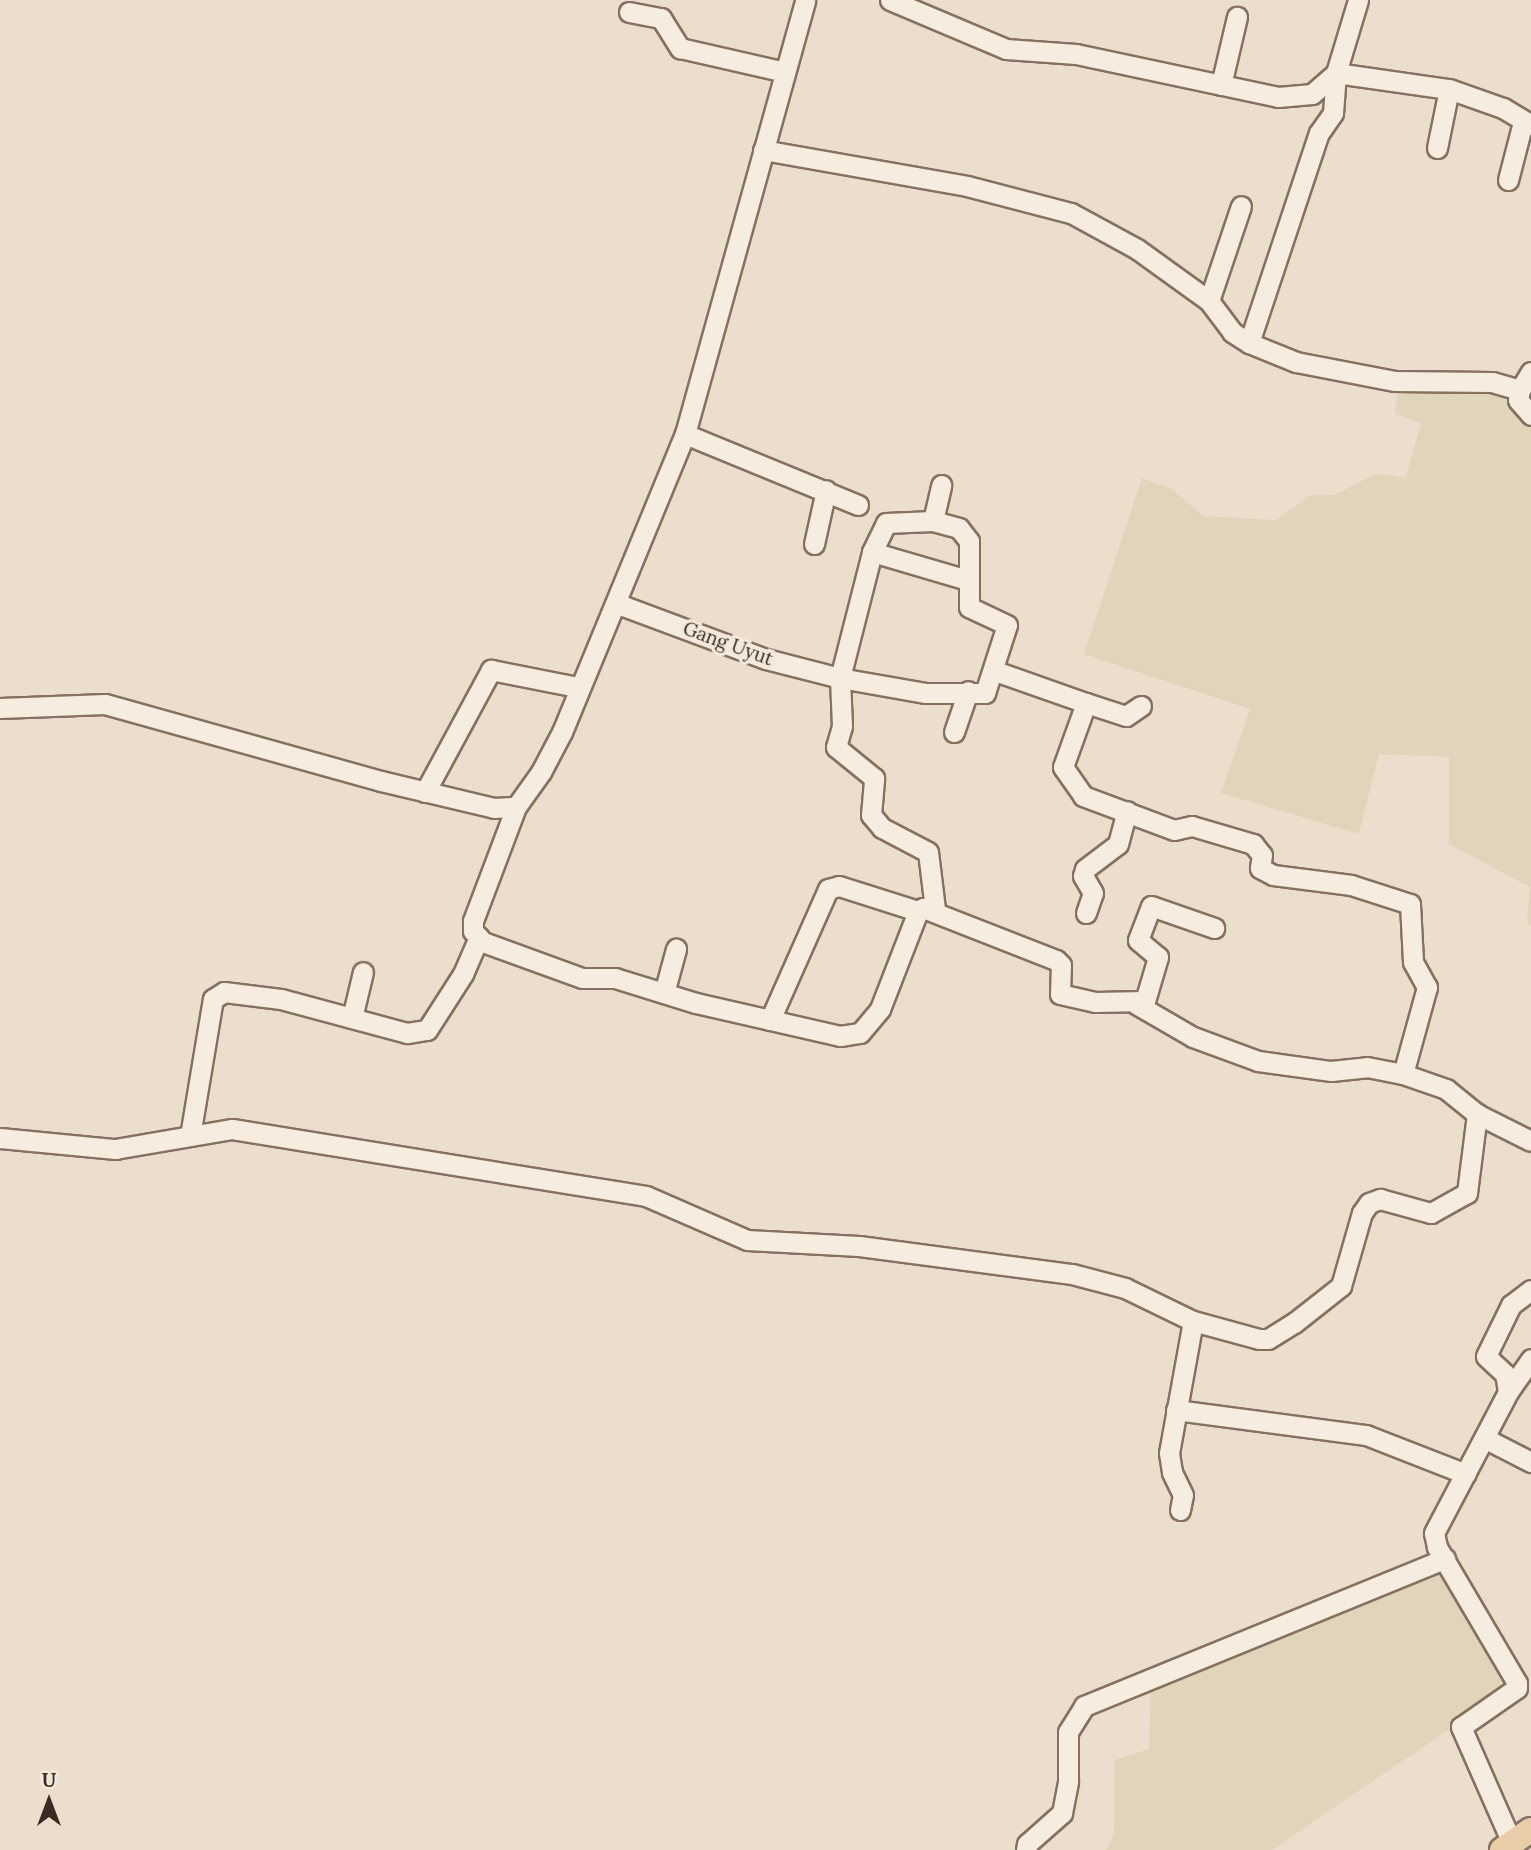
<!DOCTYPE html>
<html>
<head>
<meta charset="utf-8">
<style>
	body { margin:0 }
	#map { position:relative; width:1531px; height:1850px; overflow:hidden; background:#ebdecc; font-family:Lora,serif }
	div>[style] { position:absolute }
	.farmland>* { inset:0; background:#e0d5ba }
	.roads { filter:drop-shadow(2px 0 #867161) drop-shadow(-2px 0 #867161) drop-shadow(0 2px #867161) drop-shadow(0 -2px #867161) }
	.minor>* { height:19px; margin:-9.5px; padding:0 9.5px; transform-origin:9.5px; border-radius:9.5px; background:#f6ecdf }
	.major>* { height:24px; margin:-12px; padding:0 12px; transform-origin:12px; border-radius:12px; background:#e9cda9 }
	span { translate:-50% -50%; white-space:nowrap; text-align:center; line-height:1.15; -webkit-text-stroke:7px #f3e9db; paint-order:stroke }
	.street-label { font-size:19px; color:#392b23 }
	.north { position:absolute; left:14px; top:1766px; width:70px; height:70px; -webkit-text-stroke:5px #f3e9db; paint-order:stroke; rotate:0deg; font-size:19px; font-weight:700; line-height:28px; text-align:center; color:#392b23 }
	.north::after { content:''; display:block; margin:auto; width:24px; height:32px; background:#392b23; clip-path:polygon(50% 0,100% 100%,50% 72%,0 100%) }
</style>
</head>
<body>
<div id="map">
	<div class="farmland">
		<i style="clip-path:polygon(1473px 376px,1531px 409px,1531px 926px,1527px 923px,1530px 887px,1449px 844px,1449px 757px,1379px 754px,1359px 834px,1221px 793px,1250px 709px,1084px 654px,1142px 478px,1172px 489px,1203px 516px,1276px 520px,1311px 495px,1334px 495px,1375px 474px,1406px 477px,1421px 423px,1395px 414px,1399px 380px)"></i>
		<i style="clip-path:polygon(1448px 1563px,1514px 1685px,1272px 1850px,1106px 1850px,1114px 1834px,1115px 1760px,1149px 1749px,1151px 1690px)"></i>
	</div>
	<div class="roads">
		<div class="minor">
			<i style="left:890px;top:0;width:126px;rotate:22.9deg"></i>
			<i style="left:1006px;top:49px;width:70px;rotate:4.1deg"></i>
			<i style="left:1076px;top:54px;width:207px;rotate:12deg"></i>
			<i style="left:1278px;top:97px;width:34px;rotate:-5deg"></i>
			<i style="left:1312px;top:94px;width:32px;rotate:-41deg"></i>
			<i style="left:1336px;top:73px;width:76px;rotate:-73.2deg"></i>
			<i style="left:629px;top:12px;width:33px;rotate:11deg"></i>
			<i style="left:661px;top:18px;width:36px;rotate:58deg"></i>
			<i style="left:680px;top:48px;width:108px;rotate:12.9deg"></i>
			<i style="left:1221px;top:85px;width:70px;rotate:-76.8deg"></i>
			<i style="left:1437px;top:148px;width:60px;rotate:-78.5deg"></i>
			<i style="left:763px;top:150px;width:207px;rotate:10deg"></i>
			<i style="left:967px;top:186px;width:107px;rotate:14.6deg"></i>
			<i style="left:1071px;top:213px;width:75px;rotate:28.6deg"></i>
			<i style="left:1137px;top:249px;width:89px;rotate:35.8deg"></i>
			<i style="left:1209px;top:301px;width:39px;rotate:53deg"></i>
			<i style="left:1232px;top:332px;width:20px;rotate:33deg"></i>
			<i style="left:1249px;top:343px;width:51px;rotate:22deg"></i>
			<i style="left:1296px;top:362px;width:101px;rotate:10.9deg"></i>
			<i style="left:1395px;top:381px;width:97px;rotate:0.6deg"></i>
			<i style="left:1492px;top:382px;width:29px;rotate:16deg"></i>
			<i style="left:1520px;top:390px;width:21px;rotate:-59deg"></i>
			<i style="left:1508px;top:180px;width:60px;rotate:-75.5deg"></i>
			<i style="left:1209px;top:301px;width:100px;rotate:-71.4deg"></i>
			<i style="left:1249px;top:343px;width:221px;rotate:-71.6deg"></i>
			<i style="left:1319px;top:133px;width:24px;rotate:-55deg"></i>
			<i style="left:1333px;top:113px;width:40px;rotate:-85.7deg"></i>
			<i style="left:1336px;top:73px;width:114px;rotate:8.1deg"></i>
			<i style="left:1449px;top:89px;width:57px;rotate:19.4deg"></i>
			<i style="left:1503px;top:108px;width:33px;rotate:31deg"></i>
			<i style="left:1520px;top:390px;width:10px;rotate:101deg"></i>
			<i style="left:1518px;top:400px;width:20px;rotate:49deg"></i>
			<i style="left:685px;top:434px;width:187px;rotate:22.3deg"></i>
			<i style="left:814px;top:544px;width:55px;rotate:-77.5deg"></i>
			<i style="left:872px;top:552px;width:32px;rotate:-64deg"></i>
			<i style="left:886px;top:523px;width:47px;rotate:-2.4deg"></i>
			<i style="left:618px;top:604px;width:158px;rotate:20.4deg"></i>
			<i style="left:766px;top:659px;width:76px;rotate:14.4deg"></i>
			<i style="left:840px;top:678px;width:86px;rotate:10deg"></i>
			<i style="left:925px;top:693px;width:60px"></i>
			<i style="left:985px;top:693px;width:71px;rotate:-72.1deg"></i>
			<i style="left:1007px;top:625px;width:42px;rotate:-154.7deg"></i>
			<i style="left:969px;top:607px;width:66px;rotate:-90deg"></i>
			<i style="left:969px;top:541px;width:16px;rotate:-128deg"></i>
			<i style="left:959px;top:528px;width:27px;rotate:-165deg"></i>
			<i style="left:933px;top:521px;width:37px;rotate:-77deg"></i>
			<i style="left:995px;top:671px;width:96px;rotate:19.4deg"></i>
			<i style="left:1086px;top:703px;width:68px;rotate:109.8deg"></i>
			<i style="left:1063px;top:767px;width:35px;rotate:55deg"></i>
			<i style="left:1083px;top:796px;width:97px;rotate:20.5deg"></i>
			<i style="left:1174px;top:830px;width:18px;rotate:-13deg"></i>
			<i style="left:1192px;top:826px;width:64px;rotate:16.4deg"></i>
			<i style="left:1253px;top:844px;width:14px;rotate:51deg"></i>
			<i style="left:1262px;top:855px;width:13px;rotate:99deg"></i>
			<i style="left:1260px;top:868px;width:15px;rotate:28deg"></i>
			<i style="left:1273px;top:875px;width:79px;rotate:7.3deg"></i>
			<i style="left:1351px;top:885px;width:62px;rotate:17.9deg"></i>
			<i style="left:1410px;top:904px;width:58px;rotate:87deg"></i>
			<i style="left:1413px;top:962px;width:29px;rotate:61deg"></i>
			<i style="left:1427px;top:987px;width:90px;rotate:105.4deg"></i>
			<i style="left:1086px;top:703px;width:42px;rotate:18deg"></i>
			<i style="left:1126px;top:716px;width:18px;rotate:-34deg"></i>
			<i style="left:0;top:708px;width:105px;rotate:-2.2deg"></i>
			<i style="left:105px;top:704px;width:287px;rotate:15.6deg"></i>
			<i style="left:381px;top:781px;width:116px;rotate:13.4deg"></i>
			<i style="left:494px;top:808px;width:22px;rotate:-3deg"></i>
			<i style="left:516px;top:807px;width:43px;rotate:-54.5deg"></i>
			<i style="left:541px;top:772px;width:45px;rotate:-62.3deg"></i>
			<i style="left:562px;top:732px;width:322px;rotate:-67.6deg"></i>
			<i style="left:685px;top:434px;width:450px;rotate:-74.5deg"></i>
			<i style="left:954px;top:732px;width:43px;rotate:-71.1deg"></i>
			<i style="left:425px;top:792px;width:139px;rotate:-61.6deg"></i>
			<i style="left:491px;top:670px;width:88px;rotate:11.2deg"></i>
			<i style="left:516px;top:807px;width:122px;rotate:110.7deg"></i>
			<i style="left:473px;top:921px;width:10px;rotate:90deg"></i>
			<i style="left:473px;top:931px;width:15px;rotate:48deg"></i>
			<i style="left:483px;top:942px;width:105px;rotate:20deg"></i>
			<i style="left:582px;top:978px;width:33px"></i>
			<i style="left:615px;top:978px;width:85px;rotate:17.2deg"></i>
			<i style="left:696px;top:1003px;width:148px;rotate:12.9deg"></i>
			<i style="left:840px;top:1036px;width:20px;rotate:-9deg"></i>
			<i style="left:860px;top:1033px;width:31px;rotate:-50deg"></i>
			<i style="left:880px;top:1009px;width:105px;rotate:-68.8deg"></i>
			<i style="left:918px;top:911px;width:6px;rotate:-31deg"></i>
			<i style="left:923px;top:908px;width:143px;rotate:21.4deg"></i>
			<i style="left:1056px;top:960px;width:7px;rotate:45deg"></i>
			<i style="left:1061px;top:965px;width:29px;rotate:92deg"></i>
			<i style="left:1060px;top:994px;width:36px;rotate:13deg"></i>
			<i style="left:1095px;top:1002px;width:50px;rotate:-1.1deg"></i>
			<i style="left:1145px;top:1001px;width:46px;rotate:-73.5deg"></i>
			<i style="left:1158px;top:957px;width:26px;rotate:-140deg"></i>
			<i style="left:1138px;top:940px;width:36px;rotate:-69deg"></i>
			<i style="left:1151px;top:906px;width:67px;rotate:19.2deg"></i>
			<i style="left:935px;top:909px;width:57px;rotate:-97deg"></i>
			<i style="left:928px;top:852px;width:52px;rotate:-152.4deg"></i>
			<i style="left:882px;top:828px;width:17px;rotate:-130deg"></i>
			<i style="left:871px;top:815px;width:37px;rotate:-85deg"></i>
			<i style="left:874px;top:778px;width:49px;rotate:-140.8deg"></i>
			<i style="left:836px;top:747px;width:22px;rotate:-74deg"></i>
			<i style="left:842px;top:726px;width:48px;rotate:-92.4deg"></i>
			<i style="left:840px;top:678px;width:130px;rotate:-75.7deg"></i>
			<i style="left:872px;top:552px;width:100px;rotate:16.3deg"></i>
			<i style="left:1086px;top:913px;width:21px;rotate:-71deg"></i>
			<i style="left:1093px;top:893px;width:20px;rotate:-120deg"></i>
			<i style="left:1083px;top:876px;width:7px;rotate:-74deg"></i>
			<i style="left:1085px;top:869px;width:41px;rotate:-37.1deg"></i>
			<i style="left:1118px;top:844px;width:34px;rotate:-75deg"></i>
			<i style="left:664px;top:993px;width:46px;rotate:-74.7deg"></i>
			<i style="left:1136px;top:1004px;width:66px;rotate:30.1deg"></i>
			<i style="left:1193px;top:1037px;width:69px;rotate:20.3deg"></i>
			<i style="left:1258px;top:1061px;width:74px;rotate:7.8deg"></i>
			<i style="left:1331px;top:1071px;width:36px;rotate:-6deg"></i>
			<i style="left:1367px;top:1067px;width:37px;rotate:11deg"></i>
			<i style="left:1403px;top:1074px;width:46px;rotate:19.2deg"></i>
			<i style="left:1446px;top:1089px;width:40px;rotate:39deg"></i>
			<i style="left:1477px;top:1114px;width:60px;rotate:26.6deg"></i>
			<i style="left:352px;top:1018px;width:47px;rotate:-76.6deg"></i>
			<i style="left:770px;top:1020px;width:143px;rotate:-66.1deg"></i>
			<i style="left:828px;top:889px;width:11px;rotate:-15deg"></i>
			<i style="left:839px;top:886px;width:83px;rotate:17.6deg"></i>
			<i style="left:190px;top:1136px;width:139px;rotate:-80.5deg"></i>
			<i style="left:213px;top:999px;width:13px;rotate:-32deg"></i>
			<i style="left:224px;top:992px;width:57px;rotate:7deg"></i>
			<i style="left:281px;top:999px;width:131px;rotate:15.1deg"></i>
			<i style="left:407px;top:1033px;width:20px;rotate:-9deg"></i>
			<i style="left:427px;top:1030px;width:67px;rotate:-57.3deg"></i>
			<i style="left:463px;top:974px;width:40px;rotate:-66.6deg"></i>
			<i style="left:0;top:1138px;width:116px;rotate:5.5deg"></i>
			<i style="left:115px;top:1149px;width:119px;rotate:-9.7deg"></i>
			<i style="left:232px;top:1129px;width:419px;rotate:9.2deg"></i>
			<i style="left:646px;top:1196px;width:110px;rotate:23.5deg"></i>
			<i style="left:747px;top:1240px;width:112px;rotate:3.1deg"></i>
			<i style="left:859px;top:1246px;width:215px;rotate:7.5deg"></i>
			<i style="left:1072px;top:1274px;width:55px;rotate:14.8deg"></i>
			<i style="left:1125px;top:1288px;width:76px;rotate:25.9deg"></i>
			<i style="left:1193px;top:1321px;width:68px;rotate:15.3deg"></i>
			<i style="left:1259px;top:1339px;width:9px"></i>
			<i style="left:1268px;top:1339px;width:31px;rotate:-32deg"></i>
			<i style="left:1294px;top:1323px;width:60px;rotate:-38.2deg"></i>
			<i style="left:1341px;top:1286px;width:76px;rotate:-74deg"></i>
			<i style="left:1362px;top:1213px;width:12px;rotate:-55deg"></i>
			<i style="left:1369px;top:1203px;width:12px;rotate:-20deg"></i>
			<i style="left:1380px;top:1199px;width:53px;rotate:15.4deg"></i>
			<i style="left:1431px;top:1213px;width:41px;rotate:-29.1deg"></i>
			<i style="left:1467px;top:1193px;width:80px;rotate:-82.8deg"></i>
			<i style="left:1508px;top:1392px;width:18px;rotate:-99deg"></i>
			<i style="left:1505px;top:1374px;width:26px;rotate:-137deg"></i>
			<i style="left:1486px;top:1356px;width:57px;rotate:-63.9deg"></i>
			<i style="left:1511px;top:1305px;width:25px;rotate:-37deg"></i>
			<i style="left:1176px;top:1410px;width:192px;rotate:7.5deg"></i>
			<i style="left:1366px;top:1435px;width:107px;rotate:21.3deg"></i>
			<i style="left:1486px;top:1439px;width:51px;rotate:27.1deg"></i>
			<i style="left:1180px;top:1510px;width:15px;rotate:-79deg"></i>
			<i style="left:1183px;top:1495px;width:25px;rotate:-116deg"></i>
			<i style="left:1172px;top:1472px;width:19px;rotate:-99deg"></i>
			<i style="left:1169px;top:1453px;width:134px;rotate:-79.7deg"></i>
			<i style="left:1512px;top:1843px;width:127px;rotate:-113.7deg"></i>
			<i style="left:1461px;top:1727px;width:68px;rotate:-34.9deg"></i>
			<i style="left:1517px;top:1688px;width:5px;rotate:-90deg"></i>
			<i style="left:1517px;top:1683px;width:158px;rotate:-120.5deg"></i>
			<i style="left:1437px;top:1547px;width:14px;rotate:-102deg"></i>
			<i style="left:1434px;top:1533px;width:159px;rotate:-62.3deg"></i>
			<i style="left:1508px;top:1392px;width:40px;rotate:-55.1deg"></i>
			<i style="left:1026px;top:1850px;width:6px;rotate:-81deg"></i>
			<i style="left:1027px;top:1844px;width:47px;rotate:-41.5deg"></i>
			<i style="left:1062px;top:1813px;width:33px;rotate:-79deg"></i>
			<i style="left:1068px;top:1781px;width:49px;rotate:-90deg"></i>
			<i style="left:1068px;top:1732px;width:31px;rotate:-58deg"></i>
			<i style="left:1084px;top:1706px;width:390px;rotate:-22.2deg"></i>
		</div>
		<div class="major">
			<i style="left:1502px;top:1850px;width:35px;rotate:-35deg"></i>
		</div>
	</div>
	<div class="street-label">
		<span style="left:728px;top:644px;rotate:20deg">Gang Uyut</span>
	</div>
	<div class="north">U</div>
</div>
</body>
</html>
